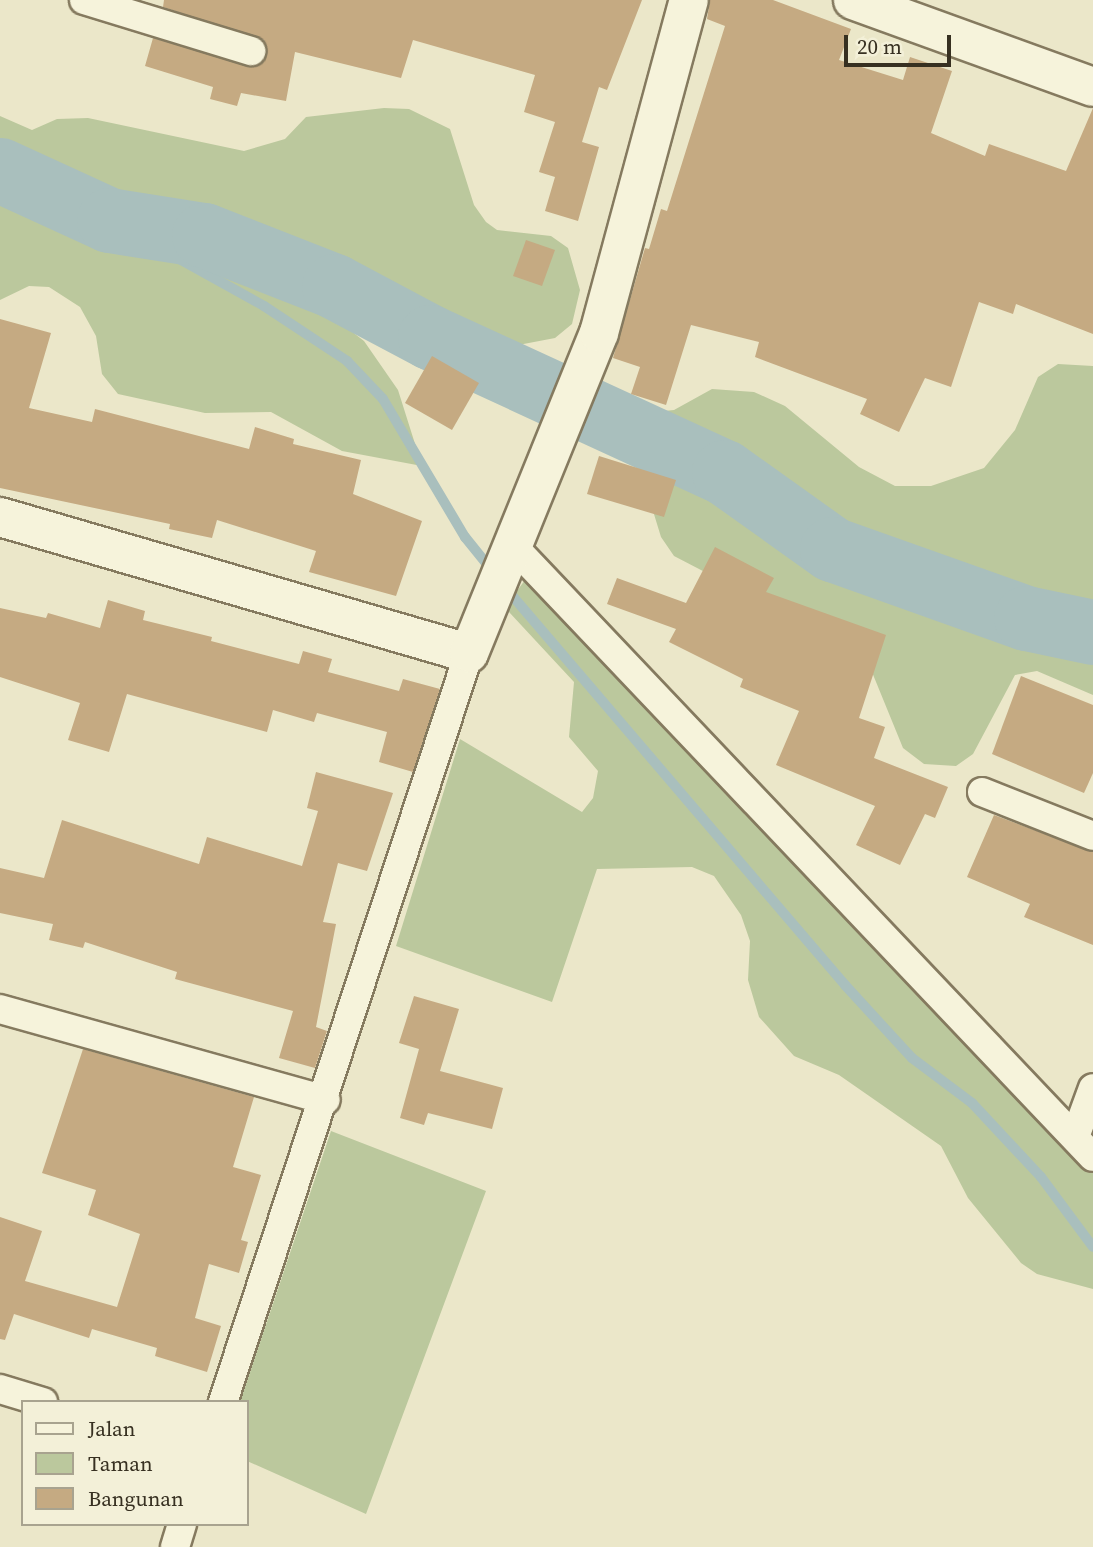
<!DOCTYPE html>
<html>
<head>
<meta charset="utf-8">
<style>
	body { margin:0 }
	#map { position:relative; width:1093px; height:1547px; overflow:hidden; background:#ebe7c9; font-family:"Source Serif 4",serif }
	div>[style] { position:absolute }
	.green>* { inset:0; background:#bbc89d }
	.stream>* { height:10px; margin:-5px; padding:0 5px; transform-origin:5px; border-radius:5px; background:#a9bfbd }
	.river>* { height:65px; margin:-32.5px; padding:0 32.5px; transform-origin:32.5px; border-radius:32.5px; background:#a9bfbd }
	.building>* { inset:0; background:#c5aa82 }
	.roads { filter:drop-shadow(2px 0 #857a5f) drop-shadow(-2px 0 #857a5f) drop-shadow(0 2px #857a5f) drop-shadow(0 -2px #857a5f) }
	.street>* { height:28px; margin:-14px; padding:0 14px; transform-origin:14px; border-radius:14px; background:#f6f3db }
	.secondary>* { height:38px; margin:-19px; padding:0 19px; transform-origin:19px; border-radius:19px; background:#f6f3db }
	span { translate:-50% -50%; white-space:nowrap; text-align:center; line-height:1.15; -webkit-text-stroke:6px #f3f0d8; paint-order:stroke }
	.legend { position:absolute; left:21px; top:1400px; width:228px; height:126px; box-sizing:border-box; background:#f3f0d8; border:2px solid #a8a38f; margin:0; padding:9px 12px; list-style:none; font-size:21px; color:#373021 }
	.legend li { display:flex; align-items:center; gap:14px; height:35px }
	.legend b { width:35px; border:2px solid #a8a38f }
	.scale { position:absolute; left:844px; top:35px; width:107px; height:32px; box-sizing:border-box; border:4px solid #373021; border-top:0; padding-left:9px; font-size:21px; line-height:24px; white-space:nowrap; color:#373021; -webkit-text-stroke:5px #f3f0d8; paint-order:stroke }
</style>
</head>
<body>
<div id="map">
	<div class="green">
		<i style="clip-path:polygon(384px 108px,409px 109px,450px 129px,474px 205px,486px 222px,497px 230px,551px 236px,568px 248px,580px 290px,572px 324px,555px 338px,513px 346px,456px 338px,418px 313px,374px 302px,352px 305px,346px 327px,364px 341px,398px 390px,422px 466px,342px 451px,271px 412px,205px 413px,118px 394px,102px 374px,96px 336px,80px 307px,49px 287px,29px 286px,0 300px,0 116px,32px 130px,57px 119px,88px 118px,244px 151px,285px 139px,306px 117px)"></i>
		<i style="clip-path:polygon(1058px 364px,1093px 366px,1093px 695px,1037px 671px,1015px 675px,973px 754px,956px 766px,924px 764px,903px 748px,865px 655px,674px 556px,661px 537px,638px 462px,599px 422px,601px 407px,607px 403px,654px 412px,674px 410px,712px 389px,754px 392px,785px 406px,859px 467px,895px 486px,931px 486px,984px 468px,1015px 430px,1038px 377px)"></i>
		<i style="clip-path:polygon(528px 576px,1093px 1163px,1093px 1289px,1037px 1274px,1021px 1263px,968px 1198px,941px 1146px,839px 1075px,794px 1056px,759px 1017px,748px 980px,750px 941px,741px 915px,714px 876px,692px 867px,597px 869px,552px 1002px,396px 946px,460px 739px,582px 812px,593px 798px,598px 771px,569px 737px,574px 682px,509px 612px,508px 603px)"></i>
		<i style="clip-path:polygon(331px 1131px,486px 1191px,366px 1514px,247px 1461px,247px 1402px,240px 1402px)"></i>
	</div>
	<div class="stream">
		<i style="left:109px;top:220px;width:177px;rotate:29deg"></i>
		<i style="left:264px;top:306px;width:100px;rotate:33.5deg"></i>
		<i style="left:347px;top:361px;width:52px;rotate:46.5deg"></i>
		<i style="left:383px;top:399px;width:161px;rotate:59.3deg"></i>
		<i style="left:465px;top:537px;width:46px;rotate:51.1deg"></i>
		<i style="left:504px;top:586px;width:525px;rotate:49.48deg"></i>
		<i style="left:845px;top:985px;width:99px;rotate:47.5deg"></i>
		<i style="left:912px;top:1058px;width:75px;rotate:36.9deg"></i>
		<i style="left:972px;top:1103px;width:101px;rotate:47deg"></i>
		<i style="left:1041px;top:1177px;width:87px;rotate:53.4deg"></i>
	</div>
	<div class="river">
		<i style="left:0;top:170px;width:120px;rotate:24.6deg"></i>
		<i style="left:109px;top:220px;width:96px;rotate:9deg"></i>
		<i style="left:204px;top:235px;width:140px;rotate:21.4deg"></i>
		<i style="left:334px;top:286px;width:109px;rotate:28deg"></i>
		<i style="left:430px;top:337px;width:324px;rotate:24.7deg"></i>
		<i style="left:724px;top:472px;width:133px;rotate:35.5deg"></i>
		<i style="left:832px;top:549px;width:206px;rotate:19.6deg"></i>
		<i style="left:1026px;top:618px;width:68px;rotate:11.8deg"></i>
	</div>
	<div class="building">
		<i style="clip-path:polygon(164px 0,642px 0,607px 90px,599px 87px,582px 142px,599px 147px,578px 221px,545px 211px,555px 177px,539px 172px,555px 122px,524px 112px,535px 75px,413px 40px,401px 78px,295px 52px,286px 101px,241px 93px,237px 106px,210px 99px,213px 87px,145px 66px,153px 38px,254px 67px,267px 56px,264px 40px,163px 7px)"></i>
		<i style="clip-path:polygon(710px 0,773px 0,851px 29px,839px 60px,903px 80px,910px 57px,952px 71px,931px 133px,985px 156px,989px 144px,1066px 171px,1093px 108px,1093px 334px,1016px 304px,1013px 314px,979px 302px,951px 387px,925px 378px,899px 432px,860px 414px,867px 399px,755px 357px,759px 342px,691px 325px,666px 405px,631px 394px,640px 367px,613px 358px,645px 248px,649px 249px,661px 209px,667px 211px,725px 26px,707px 19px)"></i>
		<i style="clip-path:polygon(526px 240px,555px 250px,542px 286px,513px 276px)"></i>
		<i style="clip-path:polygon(0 319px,51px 333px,29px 408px,92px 422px,95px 409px,249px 449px,255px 427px,294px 439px,293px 444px,361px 460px,353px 494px,422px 521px,396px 596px,309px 572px,316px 551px,217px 520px,212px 538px,169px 529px,170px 524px,0 488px)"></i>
		<i style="clip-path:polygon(432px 356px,479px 383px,452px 430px,405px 403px)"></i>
		<i style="clip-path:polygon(599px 456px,676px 480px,664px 517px,587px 494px)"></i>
		<i style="clip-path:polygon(715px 547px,774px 578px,766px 592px,886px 635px,859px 718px,885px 727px,874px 758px,948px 787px,935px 818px,925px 814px,900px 865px,856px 845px,875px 806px,776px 765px,799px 711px,740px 687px,743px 679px,669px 642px,676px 629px,607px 604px,617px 578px,686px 603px)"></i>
		<i style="clip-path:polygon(108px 600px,145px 611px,143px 620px,212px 637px,211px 641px,299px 664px,303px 651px,332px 659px,328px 672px,399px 691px,403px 679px,440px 689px,413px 772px,379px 762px,387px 732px,317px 713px,314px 722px,273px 710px,267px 732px,127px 694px,109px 752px,68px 740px,80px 703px,0 677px,0 608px,46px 618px,48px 613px,100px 628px)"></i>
		<i style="clip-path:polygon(1021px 676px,1093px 705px,1093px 773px,1084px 793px,992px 754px)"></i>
		<i style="clip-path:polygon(316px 772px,393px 793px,367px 871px,338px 863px,323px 922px,336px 924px,316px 1027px,327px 1031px,315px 1068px,279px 1058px,293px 1011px,175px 979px,177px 972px,85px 942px,83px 948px,49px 940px,53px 924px,0 913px,0 868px,44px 878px,62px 820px,199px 864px,207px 837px,302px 866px,318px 811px,307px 808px)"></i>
		<i style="clip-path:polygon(994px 815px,1093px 852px,1093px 945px,1024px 917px,1030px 904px,967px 877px)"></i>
		<i style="clip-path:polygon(414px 996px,459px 1009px,440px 1071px,503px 1088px,492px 1129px,428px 1113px,424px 1125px,400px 1118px,419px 1049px,399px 1043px)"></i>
		<i style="clip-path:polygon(83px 1049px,254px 1097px,233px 1167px,261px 1175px,241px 1240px,248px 1242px,239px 1273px,209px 1264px,195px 1318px,221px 1326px,207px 1372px,155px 1356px,157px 1348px,92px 1329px,89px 1338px,14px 1314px,5px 1340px,0 1339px,0 1217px,42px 1231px,25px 1281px,117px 1307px,140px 1234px,88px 1215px,96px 1190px,42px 1173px)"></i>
	</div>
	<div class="roads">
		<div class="street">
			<i style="left:84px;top:0;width:175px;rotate:17deg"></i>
			<i style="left:511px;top:544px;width:845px;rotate:46.49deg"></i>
			<i style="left:982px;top:792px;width:119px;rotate:21.6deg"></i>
			<i style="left:0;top:1009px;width:338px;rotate:15.6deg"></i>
			<i style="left:1075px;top:1137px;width:52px;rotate:-69.8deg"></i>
			<i style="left:0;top:1389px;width:45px;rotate:16.8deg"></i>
			<i style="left:223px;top:1402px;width:788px;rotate:-71.82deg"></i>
			<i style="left:175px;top:1547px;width:24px;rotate:-73deg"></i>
		</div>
		<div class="secondary">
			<i style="left:853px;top:0;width:255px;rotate:19.9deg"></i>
			<i style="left:0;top:517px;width:488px;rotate:16.2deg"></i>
			<i style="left:469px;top:653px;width:345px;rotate:-67.9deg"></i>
			<i style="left:599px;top:333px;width:345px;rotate:-74.9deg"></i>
		</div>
	</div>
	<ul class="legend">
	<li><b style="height:9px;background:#f6f3db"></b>Jalan</li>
	<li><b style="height:19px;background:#bbc89d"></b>Taman</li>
	<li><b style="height:19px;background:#c5aa82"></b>Bangunan</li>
	</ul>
	<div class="scale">20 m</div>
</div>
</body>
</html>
